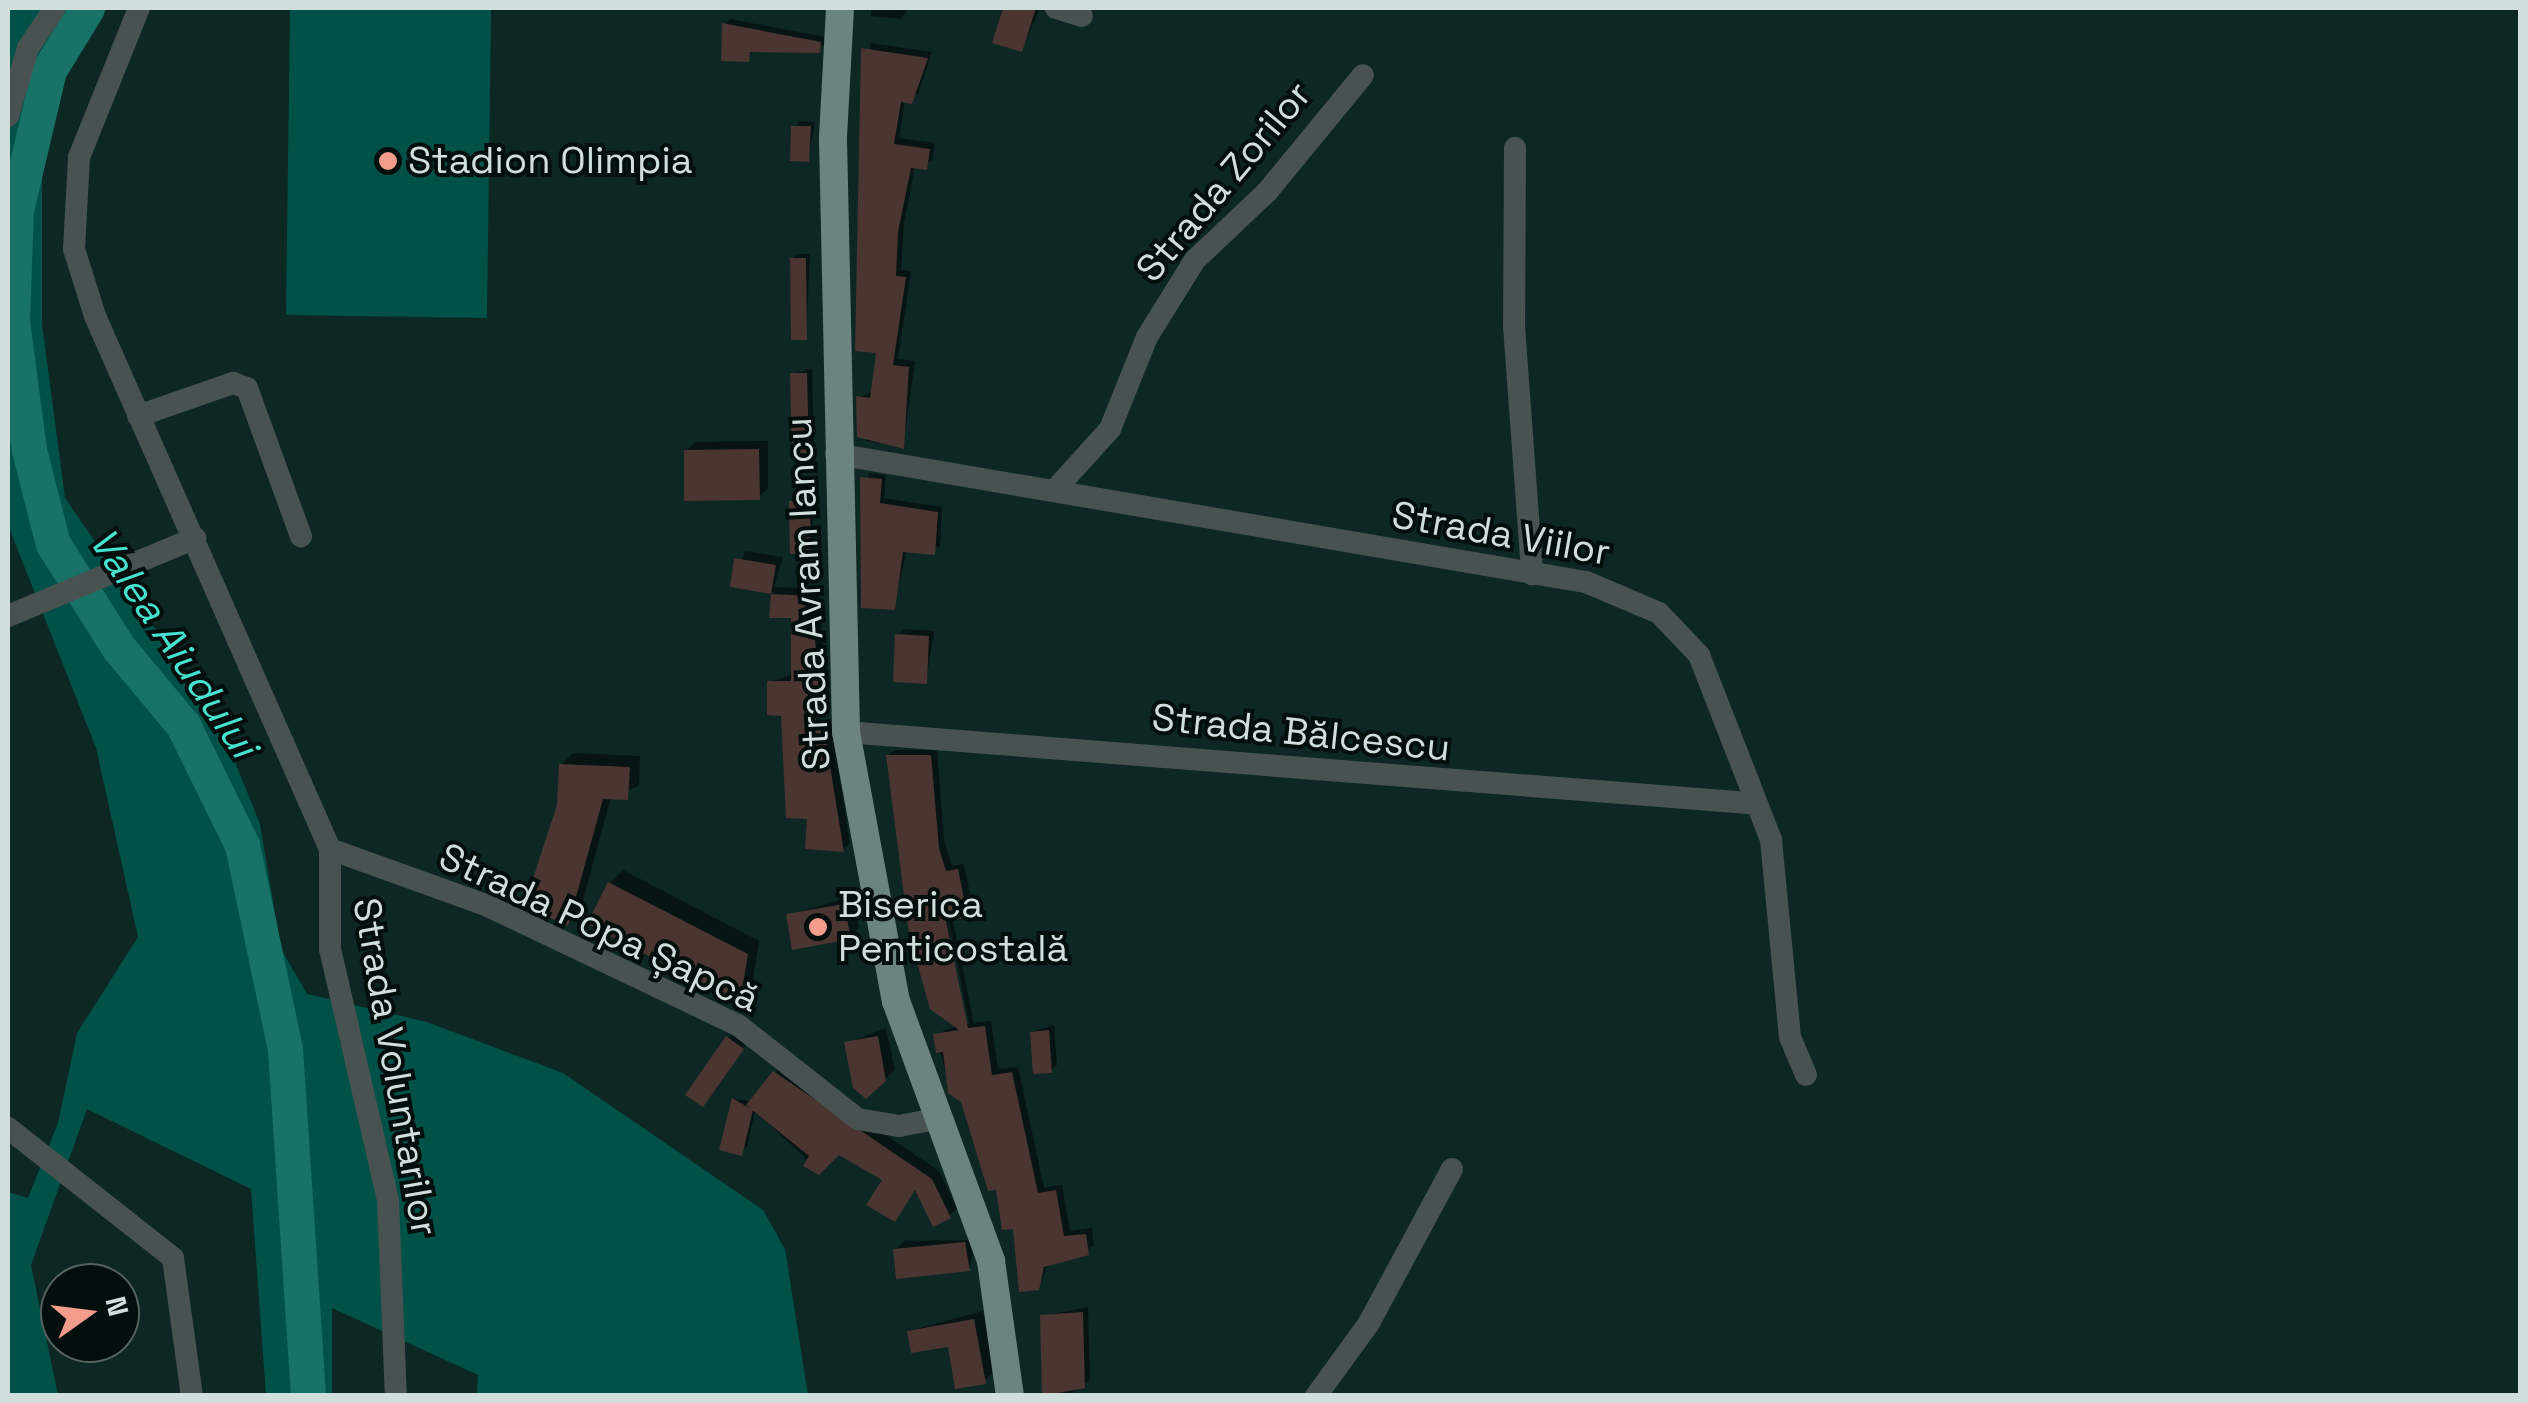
<!DOCTYPE html>
<html>
<head>
<meta charset="utf-8">
<style>
	body { margin:0 }
	#map { position:relative; width:2528px; height:1403px; overflow:hidden; background:#0d2724; font-family:"Space Grotesk",sans-serif }
	div>[style] { position:absolute }
	.green>* { inset:0; background:#005249 }
	.shadow>* { inset:0; background:#0007 }
	.river>* { height:35px; margin:-17.5px; padding:0 17.5px; transform-origin:17.5px; border-radius:17.5px; background:#197267 }
	.building>* { inset:0; background:#4b3531 }
	.minor>* { height:22px; margin:-11px; padding:0 11px; transform-origin:11px; border-radius:11px; background:#485351 }
	.major>* { height:28px; margin:-14px; padding:0 14px; transform-origin:14px; border-radius:14px; background:#6c847f }
	.dots>* { width:28px; height:28px; translate:-50% -50%; box-sizing:border-box; border:5px solid #040e0c; border-radius:50% }
	span { translate:-50% -50%; white-space:nowrap; text-align:center; line-height:1.15; -webkit-text-stroke:8px #040e0c; paint-order:stroke }
	.poi-label { font-size:38px; color:#d1dfdc }
	.left { translate:0 -50%; text-align:left }
	.street-label { font-size:38px; color:#d1dfdc }
	.water-label { font-size:40px; color:#46e4d0; font-style:italic }
	.frame { position:absolute; inset:0; border:10px solid #d1dfdc; pointer-events:none }
	.north { position:absolute; left:40px; top:1263px; width:100px; height:100px; box-sizing:border-box; background:#040e0c; border:2px solid #56625f; border-radius:50%; rotate:76deg; font-size:28px; font-weight:700; line-height:40px; text-align:center; color:#d1dfdc }
	.north::after { content:''; display:block; margin:auto; width:35px; height:45px; background:#f49d8c; clip-path:polygon(50% 0,100% 100%,50% 72%,0 100%) }
</style>
</head>
<body>
<div id="map">
	<div class="green">
		<i style="clip-path:polygon(8px 8px,63px 8px,42px 171px,42px 324px,65px 498px,218px 720px,260px 824px,281px 949px,307px 994px,427px 1022px,563px 1073px,763px 1210px,785px 1249px,808px 1395px,477px 1395px,478px 1375px,332px 1308px,332px 1395px,266px 1395px,251px 1189px,87px 1109px,31px 1265px,58px 1395px,8px 1396px,8px 1192px,28px 1198px,58px 1123px,77px 1033px,138px 937px,96px 748px,8px 525px)"></i>
		<i style="clip-path:polygon(290px 8px,491px 8px,487px 318px,286px 315px)"></i>
	</div>
	<div class="shadow">
		<i style="clip-path:polygon(871px 8px,910px 8px,900px 19px,871px 16px)"></i>
		<i style="clip-path:polygon(1002px 8px,1040px 8px,1022px 49px,995px 41px)"></i>
		<i style="clip-path:polygon(730px 19px,825px 37px,825px 45px,754px 49px,748px 59px,725px 24px)"></i>
		<i style="clip-path:polygon(870px 43px,932px 52px,918px 94px,905px 100px,899px 138px,935px 143px,932px 161px,915px 166px,904px 224px,901px 270px,911px 271px,898px 359px,915px 361px,903px 446px,866px 441px,859px 397px,873px 392px,878px 351px)"></i>
		<i style="clip-path:polygon(800px 121px,815px 122px,808px 159px,794px 127px)"></i>
		<i style="clip-path:polygon(798px 254px,810px 254px,806px 338px,792px 259px)"></i>
		<i style="clip-path:polygon(812px 368px,814px 445px,808px 450px,793px 374px)"></i>
		<i style="clip-path:polygon(768px 441px,768px 488px,759px 497px,686px 451px,696px 442px)"></i>
		<i style="clip-path:polygon(868px 473px,886px 475px,884px 498px,942px 507px,940px 547px,907px 549px,894px 608px)"></i>
		<i style="clip-path:polygon(797px 496px,815px 496px,810px 552px,791px 502px)"></i>
		<i style="clip-path:polygon(745px 551px,783px 557px,774px 587px,819px 589px,827px 700px,816px 724px,831px 723px,850px 843px,843px 850px,809px 816px,770px 682px,793px 674px,794px 615px,772px 615px,774px 592px,733px 585px)"></i>
		<i style="clip-path:polygon(903px 629px,934px 631px,926px 682px,898px 635px)"></i>
		<i style="clip-path:polygon(evenodd,895px 750px,937px 750px,944px 840px,952px 866px,964px 864px,973px 909px,952px 917px,974px 1023px,991px 1021px,998px 1069px,1018px 1067px,1044px 1188px,1062px 1185px,1070px 1231px,1092px 1228px,1094px 1246px,1049px 1263px,1038px 1288px,963px 1101px,950px 1091px,936px 1034px,957px 1026px,888px 756px,895px 750px,946px 908px,969px 1024px,964px 1024px,946px 908px)"></i>
		<i style="clip-path:polygon(573px 753px,640px 756px,639px 786px,611px 797px,580px 911px,568px 923px,559px 806px,561px 765px)"></i>
		<i style="clip-path:polygon(623px 870px,759px 941px,752px 987px,739px 1000px,610px 883px)"></i>
		<i style="clip-path:polygon(853px 896px,859px 928px,849px 937px,788px 915px)"></i>
		<i style="clip-path:polygon(1054px 1025px,1057px 1065px,1051px 1070px,1032px 1032px)"></i>
		<i style="clip-path:polygon(886px 1028px,895px 1070px,885px 1079px,847px 1043px)"></i>
		<i style="clip-path:polygon(734px 1032px,748px 1042px,708px 1098px,728px 1038px)"></i>
		<i style="clip-path:polygon(782px 1065px,939px 1171px,957px 1208px,949px 1216px,917px 1188px,894px 1219px,885px 1179px,838px 1152px,819px 1171px,755px 1111px,747px 1147px,722px 1148px,734px 1099px,752px 1101px)"></i>
		<i style="clip-path:polygon(976px 1240px,969px 1269px,895px 1250px,905px 1241px)"></i>
		<i style="clip-path:polygon(1088px 1307px,1090px 1380px,1067px 1396px,1046px 1396px,1042px 1316px)"></i>
		<i style="clip-path:polygon(983px 1311px,994px 1372px,984px 1381px,950px 1344px,909px 1331px)"></i>
	</div>
	<div class="river">
		<i style="left:87px;top:8px;width:73px;rotate:121.5deg"></i>
		<i style="left:49px;top:70px;width:144px;rotate:103.3deg"></i>
		<i style="left:16px;top:210px;width:111px;rotate:92.1deg"></i>
		<i style="left:12px;top:321px;width:130px;rotate:82.5deg"></i>
		<i style="left:29px;top:450px;width:97px;rotate:75.7deg"></i>
		<i style="left:53px;top:544px;width:122px;rotate:57.7deg"></i>
		<i style="left:118px;top:647px;width:102px;rotate:50.2deg"></i>
		<i style="left:183px;top:725px;width:134px;rotate:63.8deg"></i>
		<i style="left:242px;top:845px;width:208px;rotate:78.1deg"></i>
		<i style="left:285px;top:1049px;width:348px;rotate:86.2deg"></i>
	</div>
	<div class="building">
		<i style="clip-path:polygon(1003px 8px,1036px 8px,1022px 52px,992px 43px)"></i>
		<i style="clip-path:polygon(722px 23px,821px 42px,820px 53px,750px 52px,749px 62px,721px 61px)"></i>
		<i style="clip-path:polygon(861px 48px,928px 58px,912px 104px,901px 102px,894px 144px,930px 149px,927px 170px,911px 168px,898px 232px,896px 276px,906px 277px,893px 365px,909px 367px,904px 449px,857px 437px,856px 396px,870px 398px,876px 353px,855px 351px)"></i>
		<i style="clip-path:polygon(791px 126px,811px 126px,809px 162px,790px 161px)"></i>
		<i style="clip-path:polygon(790px 258px,806px 258px,807px 340px,791px 340px)"></i>
		<i style="clip-path:polygon(790px 373px,807px 373px,809px 453px,792px 453px)"></i>
		<i style="clip-path:polygon(759px 449px,760px 500px,684px 501px,684px 450px)"></i>
		<i style="clip-path:polygon(860px 477px,882px 479px,880px 503px,938px 512px,935px 555px,903px 552px,895px 610px,861px 608px)"></i>
		<i style="clip-path:polygon(810px 500px,811px 554px,790px 554px,789px 501px)"></i>
		<i style="clip-path:polygon(734px 558px,776px 565px,771px 594px,730px 587px)"></i>
		<i style="clip-path:polygon(771px 594px,812px 596px,820px 710px,811px 730px,824px 729px,844px 852px,805px 849px,807px 819px,786px 818px,781px 716px,767px 715px,767px 681px,791px 681px,791px 618px,769px 618px)"></i>
		<i style="clip-path:polygon(895px 634px,929px 636px,927px 684px,893px 682px)"></i>
		<i style="clip-path:polygon(886px 755px,931px 755px,939px 848px,946px 871px,958px 869px,968px 918px,946px 921px,968px 1028px,985px 1026px,992px 1075px,1012px 1072px,1038px 1193px,1056px 1190px,1064px 1236px,1086px 1234px,1089px 1255px,1044px 1267px,1039px 1290px,1019px 1292px,1013px 1229px,1002px 1230px,996px 1190px,988px 1191px,961px 1102px,948px 1093px,943px 1052px,936px 1053px,933px 1034px,959px 1030px,930px 1009px,909px 934px)"></i>
		<i style="clip-path:polygon(559px 764px,630px 767px,628px 800px,603px 799px,568px 926px,524px 906px,557px 805px)"></i>
		<i style="clip-path:polygon(608px 882px,748px 954px,740px 1003px,587px 924px)"></i>
		<i style="clip-path:polygon(844px 904px,851px 939px,792px 950px,786px 914px)"></i>
		<i style="clip-path:polygon(1049px 1030px,1052px 1073px,1033px 1074px,1030px 1032px)"></i>
		<i style="clip-path:polygon(726px 1036px,744px 1049px,703px 1107px,685px 1095px)"></i>
		<i style="clip-path:polygon(878px 1036px,886px 1081px,866px 1099px,853px 1088px,844px 1042px)"></i>
		<i style="clip-path:polygon(773px 1071px,932px 1179px,951px 1218px,933px 1227px,915px 1190px,895px 1222px,866px 1205px,882px 1180px,839px 1155px,819px 1175px,803px 1166px,809px 1156px,746px 1105px)"></i>
		<i style="clip-path:polygon(732px 1098px,753px 1110px,742px 1156px,719px 1150px)"></i>
		<i style="clip-path:polygon(965px 1242px,970px 1271px,896px 1279px,893px 1249px)"></i>
		<i style="clip-path:polygon(1083px 1312px,1085px 1388px,1042px 1396px,1040px 1315px)"></i>
		<i style="clip-path:polygon(974px 1319px,986px 1384px,955px 1389px,948px 1347px,911px 1353px,907px 1331px)"></i>
	</div>
	<div class="minor">
		<i style="left:139px;top:8px;width:161px;rotate:111.9deg"></i>
		<i style="left:79px;top:157px;width:92px;rotate:93.1deg"></i>
		<i style="left:74px;top:249px;width:70px;rotate:72.6deg"></i>
		<i style="left:95px;top:316px;width:583px;rotate:66.21deg"></i>
		<i style="left:330px;top:849px;width:100px;rotate:90deg"></i>
		<i style="left:330px;top:949px;width:258px;rotate:77deg"></i>
		<i style="left:388px;top:1200px;width:196px;rotate:87.7deg"></i>
		<i style="left:1056px;top:8px;width:27px;rotate:17deg"></i>
		<i style="left:8px;top:116px;width:71px;rotate:-73.6deg"></i>
		<i style="left:28px;top:48px;width:48px;rotate:-56deg"></i>
		<i style="left:1515px;top:148px;width:178px;rotate:90.3deg"></i>
		<i style="left:1514px;top:326px;width:249px;rotate:85.8deg"></i>
		<i style="left:138px;top:416px;width:101px;rotate:-19.2deg"></i>
		<i style="left:233px;top:383px;width:15px;rotate:20deg"></i>
		<i style="left:247px;top:388px;width:158px;rotate:70deg"></i>
		<i style="left:836px;top:454px;width:761px;rotate:9.69deg"></i>
		<i style="left:1586px;top:582px;width:79px;rotate:23deg"></i>
		<i style="left:1659px;top:613px;width:58px;rotate:46.4deg"></i>
		<i style="left:1699px;top:655px;width:199px;rotate:68.7deg"></i>
		<i style="left:1771px;top:840px;width:198px;rotate:84.5deg"></i>
		<i style="left:1790px;top:1037px;width:41px;rotate:67.2deg"></i>
		<i style="left:1054px;top:491px;width:84px;rotate:-47.9deg"></i>
		<i style="left:1110px;top:429px;width:99px;rotate:-68.1deg"></i>
		<i style="left:1147px;top:337px;width:91px;rotate:-58.1deg"></i>
		<i style="left:1195px;top:260px;width:99px;rotate:-43.4deg"></i>
		<i style="left:1267px;top:192px;width:151px;rotate:-50.6deg"></i>
		<i style="left:8px;top:616px;width:203px;rotate:-22.6deg"></i>
		<i style="left:846px;top:732px;width:906px;rotate:4.5deg"></i>
		<i style="left:330px;top:849px;width:168px;rotate:19.8deg"></i>
		<i style="left:488px;top:906px;width:277px;rotate:25.5deg"></i>
		<i style="left:738px;top:1025px;width:152px;rotate:38.1deg"></i>
		<i style="left:858px;top:1119px;width:42px;rotate:9.7deg"></i>
		<i style="left:899px;top:1126px;width:37px;rotate:-11deg"></i>
		<i style="left:8px;top:1128px;width:210px;rotate:38.2deg"></i>
		<i style="left:173px;top:1258px;width:139px;rotate:82.2deg"></i>
		<i style="left:1316px;top:1396px;width:90px;rotate:-54deg"></i>
		<i style="left:1369px;top:1323px;width:175px;rotate:-61.7deg"></i>
	</div>
	<div class="major">
		<i style="left:840px;top:8px;width:131px;rotate:93.1deg"></i>
		<i style="left:833px;top:139px;width:593px;rotate:88.74deg"></i>
		<i style="left:846px;top:732px;width:274px;rotate:79.5deg"></i>
		<i style="left:896px;top:1001px;width:277px;rotate:69.9deg"></i>
		<i style="left:991px;top:1261px;width:136px;rotate:82deg"></i>
	</div>
	<div class="dots">
		<i style="left:388px;top:161px;background:#f49d8c"></i>
		<i style="left:818px;top:927px;background:#f49d8c"></i>
	</div>
	<div class="poi-label">
		<span class="left" style="left:408px;top:161px">Stadion Olimpia</span>
		<span class="left" style="left:838px;top:927px">Biserica<br>Penticostală</span>
	</div>
	<div class="street-label">
		<span style="left:1224px;top:182px;rotate:-50deg">Strada Zorilor</span>
		<span style="left:1501px;top:534px;rotate:10deg">Strada Viilor</span>
		<span style="left:808px;top:594px;rotate:-93deg">Strada Avram Iancu</span>
		<span style="left:1301px;top:733px;rotate:6deg">Strada Bălcescu</span>
		<span style="left:599px;top:928px;rotate:25deg">Strada Popa Șapcă</span>
		<span style="left:395px;top:1067px;rotate:80deg">Strada Voluntarilor</span>
	</div>
	<div class="water-label">
		<span style="left:173px;top:643px;rotate:56deg">Valea Aiudului</span>
	</div>
	<div class="frame"></div>
	<div class="north">N</div>
</div>
</body>
</html>
